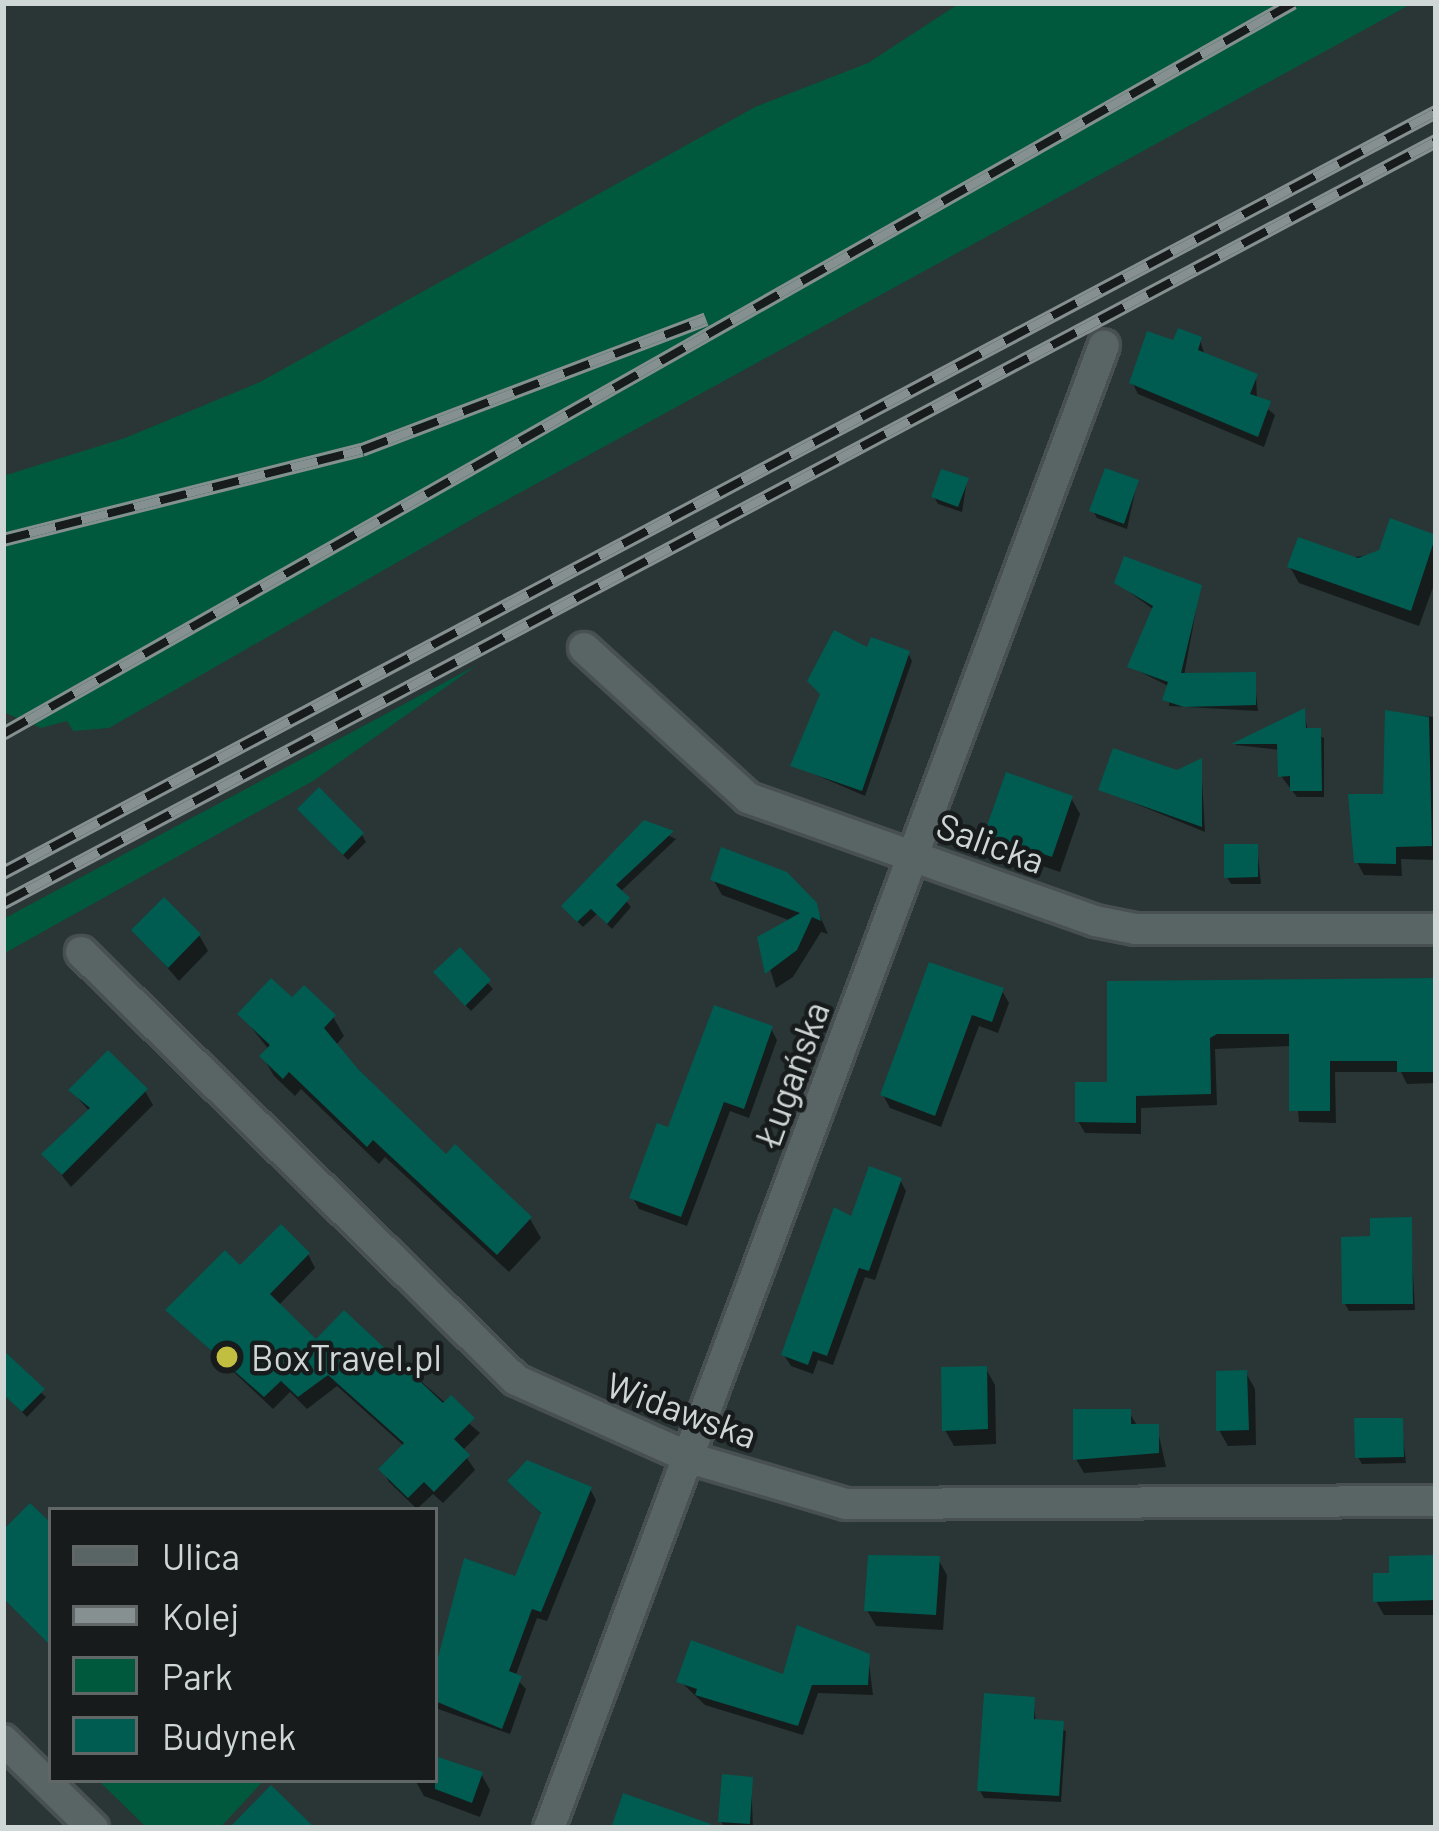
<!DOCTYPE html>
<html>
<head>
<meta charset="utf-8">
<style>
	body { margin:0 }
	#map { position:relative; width:1439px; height:1831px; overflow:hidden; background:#2a3535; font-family:Barlow,sans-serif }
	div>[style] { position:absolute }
	.green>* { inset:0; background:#00593d }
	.shadow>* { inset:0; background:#0007 }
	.building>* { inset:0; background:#005b51 }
	.roads { filter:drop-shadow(3px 0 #485051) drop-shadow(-3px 0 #485051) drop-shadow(0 3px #485051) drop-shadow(0 -3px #485051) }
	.street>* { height:30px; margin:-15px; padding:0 15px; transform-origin:15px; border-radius:15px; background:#596465 }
	.rail>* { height:14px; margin-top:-7px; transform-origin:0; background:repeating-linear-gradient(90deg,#171b1c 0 27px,#879090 0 54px); box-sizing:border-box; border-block:3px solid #879090 }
	.dots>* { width:33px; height:33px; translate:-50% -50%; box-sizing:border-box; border:6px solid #171b1c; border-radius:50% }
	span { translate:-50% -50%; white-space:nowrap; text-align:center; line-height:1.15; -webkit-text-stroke:9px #171b1c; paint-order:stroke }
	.street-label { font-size:36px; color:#cfd6d6 }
	.poi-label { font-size:36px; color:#cfd6d6 }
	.left { translate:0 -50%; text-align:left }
	.frame { position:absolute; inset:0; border:6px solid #cfd6d6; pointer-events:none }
	.legend { position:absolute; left:48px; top:1507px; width:390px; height:276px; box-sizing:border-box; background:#171b1c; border:3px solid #616666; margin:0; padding:15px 21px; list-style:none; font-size:36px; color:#cfd6d6 }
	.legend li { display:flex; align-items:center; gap:24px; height:60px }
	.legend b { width:60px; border:3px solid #616666 }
</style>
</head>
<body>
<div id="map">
	<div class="green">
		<i style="clip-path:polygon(960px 3px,1413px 3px,483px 513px,109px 728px,73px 731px,67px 721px,41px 728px,3px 712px,3px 476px,125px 438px,260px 382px,755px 107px,868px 63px)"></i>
		<i style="clip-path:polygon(477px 665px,313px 781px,3px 954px,3px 919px)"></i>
		<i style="clip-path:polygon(98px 1780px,264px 1780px,220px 1828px,147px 1828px)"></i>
	</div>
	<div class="shadow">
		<i style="clip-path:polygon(1200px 340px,1205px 356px,1256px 376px,1257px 400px,1275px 415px,1264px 447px,1138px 394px,1132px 382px,1175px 344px)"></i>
		<i style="clip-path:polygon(967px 480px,962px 512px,938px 504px,934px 497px)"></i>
		<i style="clip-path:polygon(1137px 483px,1127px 529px,1097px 518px,1093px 511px)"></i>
		<i style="clip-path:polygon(1392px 522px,1436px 538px,1436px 579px,1419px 626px,1299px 583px,1290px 567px,1381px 553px)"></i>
		<i style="clip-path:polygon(1117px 583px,1200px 588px,1184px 676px,1254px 675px,1258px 711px,1169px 706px,1170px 687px,1131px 667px,1154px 610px)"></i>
		<i style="clip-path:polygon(869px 652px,908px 653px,912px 661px,865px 796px,793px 765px,822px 696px,810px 681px)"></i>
		<i style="clip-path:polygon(1304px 712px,1308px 731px,1324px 738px,1324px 797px,1297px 797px,1281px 776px,1280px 750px,1235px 745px)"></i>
		<i style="clip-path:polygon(1388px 713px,1436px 717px,1436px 860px,1401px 859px,1402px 876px,1364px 875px,1357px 862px,1385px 797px)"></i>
		<i style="clip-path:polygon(1201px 762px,1205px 832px,1102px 790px,1177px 774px)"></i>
		<i style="clip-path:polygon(1071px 798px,1080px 814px,1060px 872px,997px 850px,988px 834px)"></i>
		<i style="clip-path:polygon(300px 810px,362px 835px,366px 842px,348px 860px)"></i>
		<i style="clip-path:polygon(644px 824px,676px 839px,619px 893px,631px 907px,612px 929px,597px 914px,583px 927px,569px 913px)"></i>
		<i style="clip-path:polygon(1257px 847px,1261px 884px,1231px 884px,1227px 877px)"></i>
		<i style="clip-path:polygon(713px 879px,815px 905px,828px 934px,821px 932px,793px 977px,776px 988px,760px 938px,791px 921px,722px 895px)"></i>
		<i style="clip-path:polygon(135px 931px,199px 935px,208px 951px,179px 981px)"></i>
		<i style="clip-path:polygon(460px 952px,493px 989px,471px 1011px,441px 979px)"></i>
		<i style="clip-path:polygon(931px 966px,1002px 991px,1009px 1003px,998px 1033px,979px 1026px,941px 1127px,890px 1108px,883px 1095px)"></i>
		<i style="clip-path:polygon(1110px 984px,1436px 984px,1436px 1083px,1407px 1084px,1401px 1072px,1335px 1072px,1336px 1123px,1299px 1122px,1292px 1046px,1215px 1049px,1217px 1105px,1141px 1108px,1141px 1134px,1085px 1133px,1078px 1121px,1110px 1085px)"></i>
		<i style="clip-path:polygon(292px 1002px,333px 1017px,344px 1036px,335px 1046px,446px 1158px,530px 1219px,541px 1238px,509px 1272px,385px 1157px,379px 1164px,301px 1089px,295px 1096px,274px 1076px,263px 1057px,269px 1050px,241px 1014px)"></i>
		<i style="clip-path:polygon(771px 1029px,777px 1040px,749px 1118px,730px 1111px,687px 1226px,639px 1209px,633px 1198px,670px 1131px)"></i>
		<i style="clip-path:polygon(72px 1091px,145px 1091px,153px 1105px,71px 1187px,45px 1154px,90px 1112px)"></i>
		<i style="clip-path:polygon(900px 1180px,906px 1191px,875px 1280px,865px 1277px,833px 1365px,818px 1360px,813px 1374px,791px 1366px,784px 1355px,853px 1220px)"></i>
		<i style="clip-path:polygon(1410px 1220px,1415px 1310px,1349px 1311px,1345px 1304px)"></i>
		<i style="clip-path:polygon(308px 1254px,315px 1268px,278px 1306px,316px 1343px,344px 1314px,480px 1433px,462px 1451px,475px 1470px,443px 1503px,433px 1494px,417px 1509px,389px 1482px,382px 1469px,404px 1446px,337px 1386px,307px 1409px,290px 1392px,273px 1409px,169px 1311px,240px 1270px)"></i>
		<i style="clip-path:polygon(3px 1360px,46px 1397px,27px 1417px,3px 1393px)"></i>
		<i style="clip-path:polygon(986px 1369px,995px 1385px,996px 1444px,954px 1446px,945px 1430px)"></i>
		<i style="clip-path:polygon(1246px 1373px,1255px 1389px,1256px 1445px,1228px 1446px,1219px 1430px)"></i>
		<i style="clip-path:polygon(1129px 1412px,1138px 1427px,1157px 1427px,1166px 1467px,1084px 1473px,1076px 1459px)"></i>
		<i style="clip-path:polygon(1401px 1421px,1406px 1463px,1362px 1464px,1358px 1457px)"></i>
		<i style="clip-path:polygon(511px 1482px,590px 1489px,596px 1500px,547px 1621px,537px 1618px,515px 1677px,526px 1689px,510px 1734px,435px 1708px,435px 1673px,517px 1580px,543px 1516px)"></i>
		<i style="clip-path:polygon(1436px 1557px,1436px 1615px,1384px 1615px,1376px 1601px,1392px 1576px)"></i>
		<i style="clip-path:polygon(938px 1559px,947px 1575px,943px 1630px,876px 1626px,867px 1610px)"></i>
		<i style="clip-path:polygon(868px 1656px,873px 1695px,818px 1693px,803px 1735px,705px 1705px,680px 1681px,786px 1678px)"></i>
		<i style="clip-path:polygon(1033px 1699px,1036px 1722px,1066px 1731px,1061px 1802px,984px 1798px,980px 1791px)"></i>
		<i style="clip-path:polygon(435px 1759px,481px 1774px,490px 1790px,480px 1817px,424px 1796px,415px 1780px,435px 1780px)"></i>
		<i style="clip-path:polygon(751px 1779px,753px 1828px,725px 1828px,721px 1821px)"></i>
	</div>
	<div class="building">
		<i style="clip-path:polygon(1178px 328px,1202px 337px,1198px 350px,1258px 374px,1250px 394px,1271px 401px,1258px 437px,1129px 383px,1147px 331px,1173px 340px)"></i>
		<i style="clip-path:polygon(1105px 468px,1139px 480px,1124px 524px,1089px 511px)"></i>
		<i style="clip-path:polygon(941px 469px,969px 478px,958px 507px,931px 497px)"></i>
		<i style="clip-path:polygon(1390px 518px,1436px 535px,1411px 611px,1287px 567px,1298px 537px,1358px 558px,1379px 550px)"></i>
		<i style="clip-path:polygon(1124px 556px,1202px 585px,1181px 673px,1256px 672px,1256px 705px,1184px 707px,1162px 700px,1168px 682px,1127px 667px,1153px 606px,1114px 583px)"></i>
		<i style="clip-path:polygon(834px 630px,867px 647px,871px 637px,910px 651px,862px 791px,790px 766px,820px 694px,807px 681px)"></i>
		<i style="clip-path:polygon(1305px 708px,1306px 728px,1321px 728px,1322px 791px,1290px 791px,1290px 776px,1278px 777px,1277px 744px,1231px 744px)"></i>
		<i style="clip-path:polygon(1385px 710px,1429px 717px,1432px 846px,1396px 847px,1396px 864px,1354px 863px,1348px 794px,1383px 794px)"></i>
		<i style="clip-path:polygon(1113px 748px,1177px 770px,1202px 758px,1202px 827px,1098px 790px)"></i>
		<i style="clip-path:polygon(1006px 772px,1073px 796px,1052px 857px,984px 834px)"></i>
		<i style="clip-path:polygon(319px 787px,364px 833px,343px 855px,297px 809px)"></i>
		<i style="clip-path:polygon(644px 820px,674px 831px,616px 885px,630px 898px,607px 924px,591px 909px,577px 922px,561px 906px)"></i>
		<i style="clip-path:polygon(1224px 844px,1258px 844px,1258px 877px,1224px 878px)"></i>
		<i style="clip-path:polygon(721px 847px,787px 872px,817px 903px,821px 921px,812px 917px,797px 950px,765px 974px,757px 937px,800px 913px,710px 880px)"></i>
		<i style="clip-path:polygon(164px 897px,201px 934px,168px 968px,131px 930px)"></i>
		<i style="clip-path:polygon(460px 947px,491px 980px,465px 1006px,433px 972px)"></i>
		<i style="clip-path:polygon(929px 962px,1004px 988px,992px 1022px,972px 1015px,935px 1116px,880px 1095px)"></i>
		<i style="clip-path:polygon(271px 978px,292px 997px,304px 985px,336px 1015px,324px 1028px,358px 1069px,446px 1154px,455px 1144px,532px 1217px,497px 1255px,373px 1140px,367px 1147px,289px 1072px,283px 1079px,259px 1056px,270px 1045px,237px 1014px)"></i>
		<i style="clip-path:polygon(1434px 978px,1434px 1072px,1397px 1072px,1397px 1061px,1330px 1061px,1330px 1111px,1289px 1111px,1289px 1034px,1217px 1034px,1210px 1038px,1211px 1094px,1136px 1096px,1136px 1123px,1075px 1122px,1075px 1082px,1107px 1082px,1107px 981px)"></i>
		<i style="clip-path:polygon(714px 1005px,773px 1026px,744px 1109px,724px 1102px,681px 1217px,629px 1198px,657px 1123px,668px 1127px)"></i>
		<i style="clip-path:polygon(108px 1050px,148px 1089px,62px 1175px,41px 1154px,90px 1108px,68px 1090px)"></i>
		<i style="clip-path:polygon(869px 1166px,902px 1178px,869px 1271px,859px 1268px,827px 1356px,813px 1351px,808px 1365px,781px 1355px,834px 1207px,851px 1216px)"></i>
		<i style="clip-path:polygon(1412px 1217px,1413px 1304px,1342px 1304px,1341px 1237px,1370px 1236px,1370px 1218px)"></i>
		<i style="clip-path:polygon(281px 1224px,310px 1253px,270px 1294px,316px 1339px,344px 1310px,443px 1403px,451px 1395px,475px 1418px,454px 1439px,470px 1455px,434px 1492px,424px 1482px,408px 1498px,378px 1469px,404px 1443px,328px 1375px,298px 1397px,281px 1381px,264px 1397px,165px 1310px,225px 1250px,240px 1265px)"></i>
		<i style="clip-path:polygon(3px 1350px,45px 1389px,22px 1412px,3px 1394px)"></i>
		<i style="clip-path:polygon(987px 1366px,988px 1429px,942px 1431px,941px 1367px)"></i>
		<i style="clip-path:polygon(1247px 1370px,1249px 1430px,1216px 1431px,1216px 1371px)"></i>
		<i style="clip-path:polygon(1073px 1409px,1131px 1409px,1131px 1424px,1159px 1424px,1159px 1453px,1073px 1460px)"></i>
		<i style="clip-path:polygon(1354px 1418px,1403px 1418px,1404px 1457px,1355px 1458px)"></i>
		<i style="clip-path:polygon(527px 1460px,592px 1487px,541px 1612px,532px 1609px,509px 1671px,522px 1676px,502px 1729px,435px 1701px,435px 1669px,464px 1558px,515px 1576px,541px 1513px,507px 1481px)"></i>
		<i style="clip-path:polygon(30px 1503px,51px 1523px,51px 1646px,3px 1598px,3px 1530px)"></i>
		<i style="clip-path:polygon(868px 1555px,940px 1556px,936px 1615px,864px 1611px)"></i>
		<i style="clip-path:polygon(1436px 1555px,1436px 1600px,1373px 1602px,1373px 1573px,1389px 1573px,1389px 1556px)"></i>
		<i style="clip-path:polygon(797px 1625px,870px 1654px,868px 1685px,812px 1685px,798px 1726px,695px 1695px,697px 1689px,676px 1682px,691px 1640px,783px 1674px)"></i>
		<i style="clip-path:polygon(984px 1693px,1035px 1697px,1034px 1719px,1064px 1721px,1059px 1796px,977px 1791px)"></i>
		<i style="clip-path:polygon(435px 1756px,483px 1772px,472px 1803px,435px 1789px)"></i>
		<i style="clip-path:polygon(722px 1774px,753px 1777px,750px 1824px,718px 1822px)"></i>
		<i style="clip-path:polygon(271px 1785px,315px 1828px,229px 1828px)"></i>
		<i style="clip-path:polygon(623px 1793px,711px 1824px,710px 1828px,611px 1828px)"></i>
	</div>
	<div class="roads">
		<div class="street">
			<i style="left:584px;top:648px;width:222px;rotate:42.4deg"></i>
			<i style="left:748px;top:798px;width:368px;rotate:19.5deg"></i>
			<i style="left:1095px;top:921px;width:41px;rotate:11.3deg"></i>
			<i style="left:1135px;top:929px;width:301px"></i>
			<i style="left:81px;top:952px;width:610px;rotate:44.54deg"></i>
			<i style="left:516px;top:1380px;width:194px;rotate:24.1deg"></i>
			<i style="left:693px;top:1459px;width:159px;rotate:16.4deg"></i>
			<i style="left:846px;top:1504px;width:590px;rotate:-0.29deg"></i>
			<i style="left:3px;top:1740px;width:126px;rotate:44.4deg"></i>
			<i style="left:549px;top:1828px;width:1583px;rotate:-69.48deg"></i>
		</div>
	</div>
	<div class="rail">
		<i style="left:3px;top:540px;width:370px;rotate:-14.1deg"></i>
		<i style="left:362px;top:450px;width:368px;rotate:-20.8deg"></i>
		<i style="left:3px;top:734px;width:1483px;rotate:-29.54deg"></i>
		<i style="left:3px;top:873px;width:1623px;rotate:-27.97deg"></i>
		<i style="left:3px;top:903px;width:1623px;rotate:-28deg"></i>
	</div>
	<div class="dots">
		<i style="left:227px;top:1357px;background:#c1be40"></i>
	</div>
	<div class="street-label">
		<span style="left:991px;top:842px;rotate:20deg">Salicka</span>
		<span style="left:791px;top:1074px;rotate:-70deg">Ługańska</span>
		<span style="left:682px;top:1409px;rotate:20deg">Widawska</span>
	</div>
	<div class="poi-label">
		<span class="left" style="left:251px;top:1357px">BoxTravel.pl</span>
	</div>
	<div class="frame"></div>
	<ul class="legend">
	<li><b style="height:15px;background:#596465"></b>Ulica</li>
	<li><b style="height:15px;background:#879090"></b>Kolej</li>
	<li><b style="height:33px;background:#00593d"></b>Park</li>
	<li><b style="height:33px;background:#005b51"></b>Budynek</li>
	</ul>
</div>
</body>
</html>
